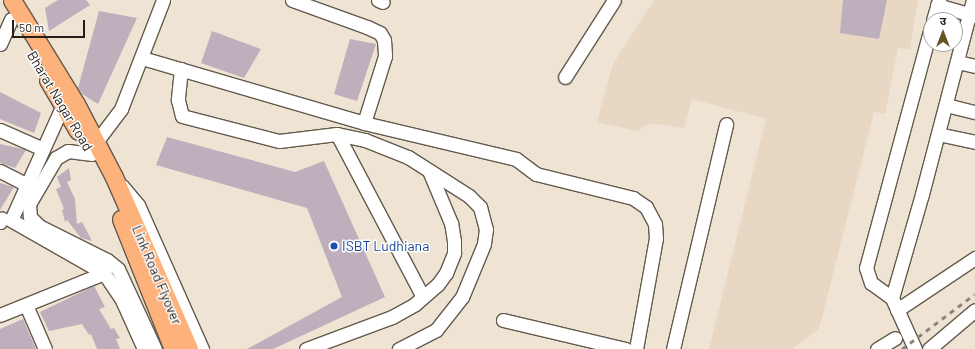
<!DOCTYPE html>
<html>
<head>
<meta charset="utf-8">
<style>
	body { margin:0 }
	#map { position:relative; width:975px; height:349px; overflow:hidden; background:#efe3d4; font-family:Barlow,"Noto Sans Devanagari",sans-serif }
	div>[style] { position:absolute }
	.built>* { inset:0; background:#e8d7c3 }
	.building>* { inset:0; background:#bdafbc }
	.roads { filter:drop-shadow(1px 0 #645a4d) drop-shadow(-1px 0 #645a4d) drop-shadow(0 1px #645a4d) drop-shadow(0 -1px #645a4d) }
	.minor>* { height:13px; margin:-6.5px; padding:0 6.5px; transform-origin:6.5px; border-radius:6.5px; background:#fff }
	.major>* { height:17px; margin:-8.5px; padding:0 8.5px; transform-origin:8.5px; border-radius:8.5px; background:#fdb27c }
	.rail>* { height:3px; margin-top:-1.5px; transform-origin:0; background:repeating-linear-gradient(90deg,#8c8379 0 5px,transparent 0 10px) }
	.dots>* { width:11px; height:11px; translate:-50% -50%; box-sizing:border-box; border:2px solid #fff; border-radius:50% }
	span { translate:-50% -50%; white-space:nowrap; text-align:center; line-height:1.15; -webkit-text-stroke:3px #fff; paint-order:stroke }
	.street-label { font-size:14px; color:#241f1a }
	.transit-label { font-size:14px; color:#164399 }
	.left { translate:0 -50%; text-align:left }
	.north { position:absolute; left:923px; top:12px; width:40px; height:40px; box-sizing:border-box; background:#fff; border:1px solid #a7a5a3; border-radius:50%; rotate:0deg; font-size:11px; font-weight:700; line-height:16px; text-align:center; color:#241f1a }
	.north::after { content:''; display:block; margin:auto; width:14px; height:18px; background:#645522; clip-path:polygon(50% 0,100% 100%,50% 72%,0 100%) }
	.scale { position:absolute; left:12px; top:20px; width:73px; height:18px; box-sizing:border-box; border:2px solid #241f1a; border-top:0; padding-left:5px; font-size:12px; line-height:14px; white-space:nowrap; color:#241f1a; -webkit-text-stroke:3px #fff; paint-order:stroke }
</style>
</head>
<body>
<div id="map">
	<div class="built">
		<i style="clip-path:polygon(654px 0,918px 0,910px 49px,898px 48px,885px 114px,874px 112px,819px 329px,792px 349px,709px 349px,766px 119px,692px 99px,684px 128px,649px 123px,637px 131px,597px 122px,613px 64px)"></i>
	</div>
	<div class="building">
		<i style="clip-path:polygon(58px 0,86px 0,90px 5px,49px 31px,45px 8px)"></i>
		<i style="clip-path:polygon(843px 0,887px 0,879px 39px,840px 33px)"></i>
		<i style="clip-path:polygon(99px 11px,137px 18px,98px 104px,82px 94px,78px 88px)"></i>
		<i style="clip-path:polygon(212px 31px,261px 49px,244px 78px,201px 63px)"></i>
		<i style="clip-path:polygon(350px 39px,376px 44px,357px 101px,334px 94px)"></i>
		<i style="clip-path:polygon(0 92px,41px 113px,34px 133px,0 119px)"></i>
		<i style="clip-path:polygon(167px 137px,295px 172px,324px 161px,385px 297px,273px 349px,247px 349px,342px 297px,307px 208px,156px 165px)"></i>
		<i style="clip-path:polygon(0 144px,26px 150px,15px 168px,0 163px)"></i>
		<i style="clip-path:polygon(69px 168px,71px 180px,67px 182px,75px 199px,77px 224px,82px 222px,92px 241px,81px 238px,67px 220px,65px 222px,62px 210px,64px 209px,56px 189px,61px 187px,57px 177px)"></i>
		<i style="clip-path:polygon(0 183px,14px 187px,0 210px)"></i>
		<i style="clip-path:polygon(94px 286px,105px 307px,99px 309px,111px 329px,114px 328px,120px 338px,116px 339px,120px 349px,97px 349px,91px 334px,89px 335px,82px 324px,49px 331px,40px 312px)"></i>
		<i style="clip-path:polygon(23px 319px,36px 349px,0 349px,0 329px)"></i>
	</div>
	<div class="roads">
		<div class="minor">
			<i style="left:292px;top:0;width:80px;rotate:19.8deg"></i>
			<i style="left:367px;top:27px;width:14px;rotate:25deg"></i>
			<i style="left:380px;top:33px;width:8px;rotate:60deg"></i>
			<i style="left:384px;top:40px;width:16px;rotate:86deg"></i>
			<i style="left:385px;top:56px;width:70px;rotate:107.4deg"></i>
			<i style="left:364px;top:123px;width:156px;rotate:13.3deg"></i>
			<i style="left:516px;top:159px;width:25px;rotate:37deg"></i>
			<i style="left:536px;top:174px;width:100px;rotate:13.9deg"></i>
			<i style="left:633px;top:198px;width:16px;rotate:35deg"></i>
			<i style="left:646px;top:207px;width:19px;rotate:62deg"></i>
			<i style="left:655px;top:224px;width:14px;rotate:86deg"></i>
			<i style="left:656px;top:238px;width:113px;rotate:100.2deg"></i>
			<i style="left:378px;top:0;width:5px;rotate:22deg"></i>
			<i style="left:937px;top:5px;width:40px;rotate:16deg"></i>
			<i style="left:933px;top:20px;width:21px;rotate:-73deg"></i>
			<i style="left:0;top:44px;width:27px;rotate:-66deg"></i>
			<i style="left:142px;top:58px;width:231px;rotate:16.3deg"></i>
			<i style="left:958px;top:62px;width:17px;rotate:13deg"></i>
			<i style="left:181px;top:69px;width:31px;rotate:96deg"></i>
			<i style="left:178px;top:100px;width:16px;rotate:76deg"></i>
			<i style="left:182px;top:116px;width:100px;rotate:14.5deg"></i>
			<i style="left:279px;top:141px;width:58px;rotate:-6.9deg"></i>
			<i style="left:337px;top:134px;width:29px;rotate:12deg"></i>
			<i style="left:365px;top:140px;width:46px;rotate:21.6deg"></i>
			<i style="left:408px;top:157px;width:72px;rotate:32.6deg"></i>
			<i style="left:469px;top:196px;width:16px;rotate:45deg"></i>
			<i style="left:480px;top:207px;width:23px;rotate:75deg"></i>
			<i style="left:486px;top:229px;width:15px;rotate:98deg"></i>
			<i style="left:484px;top:244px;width:57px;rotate:112.5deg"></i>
			<i style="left:462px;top:297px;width:42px;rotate:128.2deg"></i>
			<i style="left:436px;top:330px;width:42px;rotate:152.8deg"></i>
			<i style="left:565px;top:77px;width:91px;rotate:-57.5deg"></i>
			<i style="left:63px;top:105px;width:126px;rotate:114.3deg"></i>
			<i style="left:11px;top:220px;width:107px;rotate:29.7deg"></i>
			<i style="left:104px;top:273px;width:32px;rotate:56deg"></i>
			<i style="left:122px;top:300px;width:54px;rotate:65.8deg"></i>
			<i style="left:946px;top:105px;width:30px;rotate:14deg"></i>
			<i style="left:0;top:130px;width:47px;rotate:23.8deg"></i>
			<i style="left:337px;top:134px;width:184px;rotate:62.2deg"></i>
			<i style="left:938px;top:134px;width:38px;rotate:12deg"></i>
			<i style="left:96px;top:142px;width:41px;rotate:-52.9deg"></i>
			<i style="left:121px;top:109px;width:117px;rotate:-68.9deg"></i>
			<i style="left:92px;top:154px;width:24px;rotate:-173deg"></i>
			<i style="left:68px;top:151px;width:14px;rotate:150deg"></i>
			<i style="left:56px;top:158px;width:53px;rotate:120.4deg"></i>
			<i style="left:29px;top:204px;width:13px;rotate:86deg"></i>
			<i style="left:30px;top:217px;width:13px;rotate:45deg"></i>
			<i style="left:39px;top:226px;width:76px;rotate:26.6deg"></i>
			<i style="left:107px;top:260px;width:14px;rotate:39deg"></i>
			<i style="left:118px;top:269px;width:88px;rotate:65.2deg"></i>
			<i style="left:0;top:171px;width:30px;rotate:27deg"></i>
			<i style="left:122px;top:186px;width:25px;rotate:50deg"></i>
			<i style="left:138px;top:205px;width:158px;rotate:66deg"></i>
			<i style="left:0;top:222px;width:4px;rotate:-63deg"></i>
			<i style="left:892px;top:298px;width:26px;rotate:-144deg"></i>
			<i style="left:871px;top:283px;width:16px;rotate:-108deg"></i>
			<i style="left:866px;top:268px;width:250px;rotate:-74.9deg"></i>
			<i style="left:26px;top:305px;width:48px;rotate:66.6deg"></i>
			<i style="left:897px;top:310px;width:94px;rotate:-33.7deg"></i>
			<i style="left:0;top:315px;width:112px;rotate:-22deg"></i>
			<i style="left:503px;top:320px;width:126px;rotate:13.3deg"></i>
			<i style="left:306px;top:349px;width:92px;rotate:-20.4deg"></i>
			<i style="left:392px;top:317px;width:26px;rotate:-29deg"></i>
			<i style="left:415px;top:304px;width:30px;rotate:-41deg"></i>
			<i style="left:438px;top:284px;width:14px;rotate:-54deg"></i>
			<i style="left:446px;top:273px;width:22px;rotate:-68deg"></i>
			<i style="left:454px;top:253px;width:12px;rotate:-90deg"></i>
			<i style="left:454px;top:241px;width:18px;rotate:-99deg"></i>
			<i style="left:451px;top:223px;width:54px;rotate:-112.8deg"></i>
			<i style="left:673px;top:349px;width:231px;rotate:-76.7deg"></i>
			<i style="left:877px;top:349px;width:21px;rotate:-31deg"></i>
			<i style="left:915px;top:349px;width:56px;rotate:-114.3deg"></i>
			<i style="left:892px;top:298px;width:108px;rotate:-73.9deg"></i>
			<i style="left:922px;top:194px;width:201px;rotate:-75.3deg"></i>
			<i style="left:929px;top:349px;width:60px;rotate:-40.3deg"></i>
		</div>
		<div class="major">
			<i style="left:12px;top:0;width:122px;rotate:58.4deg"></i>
			<i style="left:76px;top:104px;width:82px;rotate:62.5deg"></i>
			<i style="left:114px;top:177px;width:188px;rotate:66.4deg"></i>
			<i style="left:48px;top:80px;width:59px;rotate:59.5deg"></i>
			<i style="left:121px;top:219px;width:140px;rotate:68.2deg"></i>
		</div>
	</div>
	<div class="rail">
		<i style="left:902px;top:349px;width:91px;rotate:-37deg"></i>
	</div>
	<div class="dots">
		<i style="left:334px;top:246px;background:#1a4fb4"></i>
	</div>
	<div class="street-label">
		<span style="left:60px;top:101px;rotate:59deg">Bharat Nagar Road</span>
		<span style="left:157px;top:275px;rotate:67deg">Link Road Flyover</span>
	</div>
	<div class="transit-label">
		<span class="left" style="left:342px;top:246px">ISBT Ludhiana</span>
	</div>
	<div class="north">उ</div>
	<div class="scale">50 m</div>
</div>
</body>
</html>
